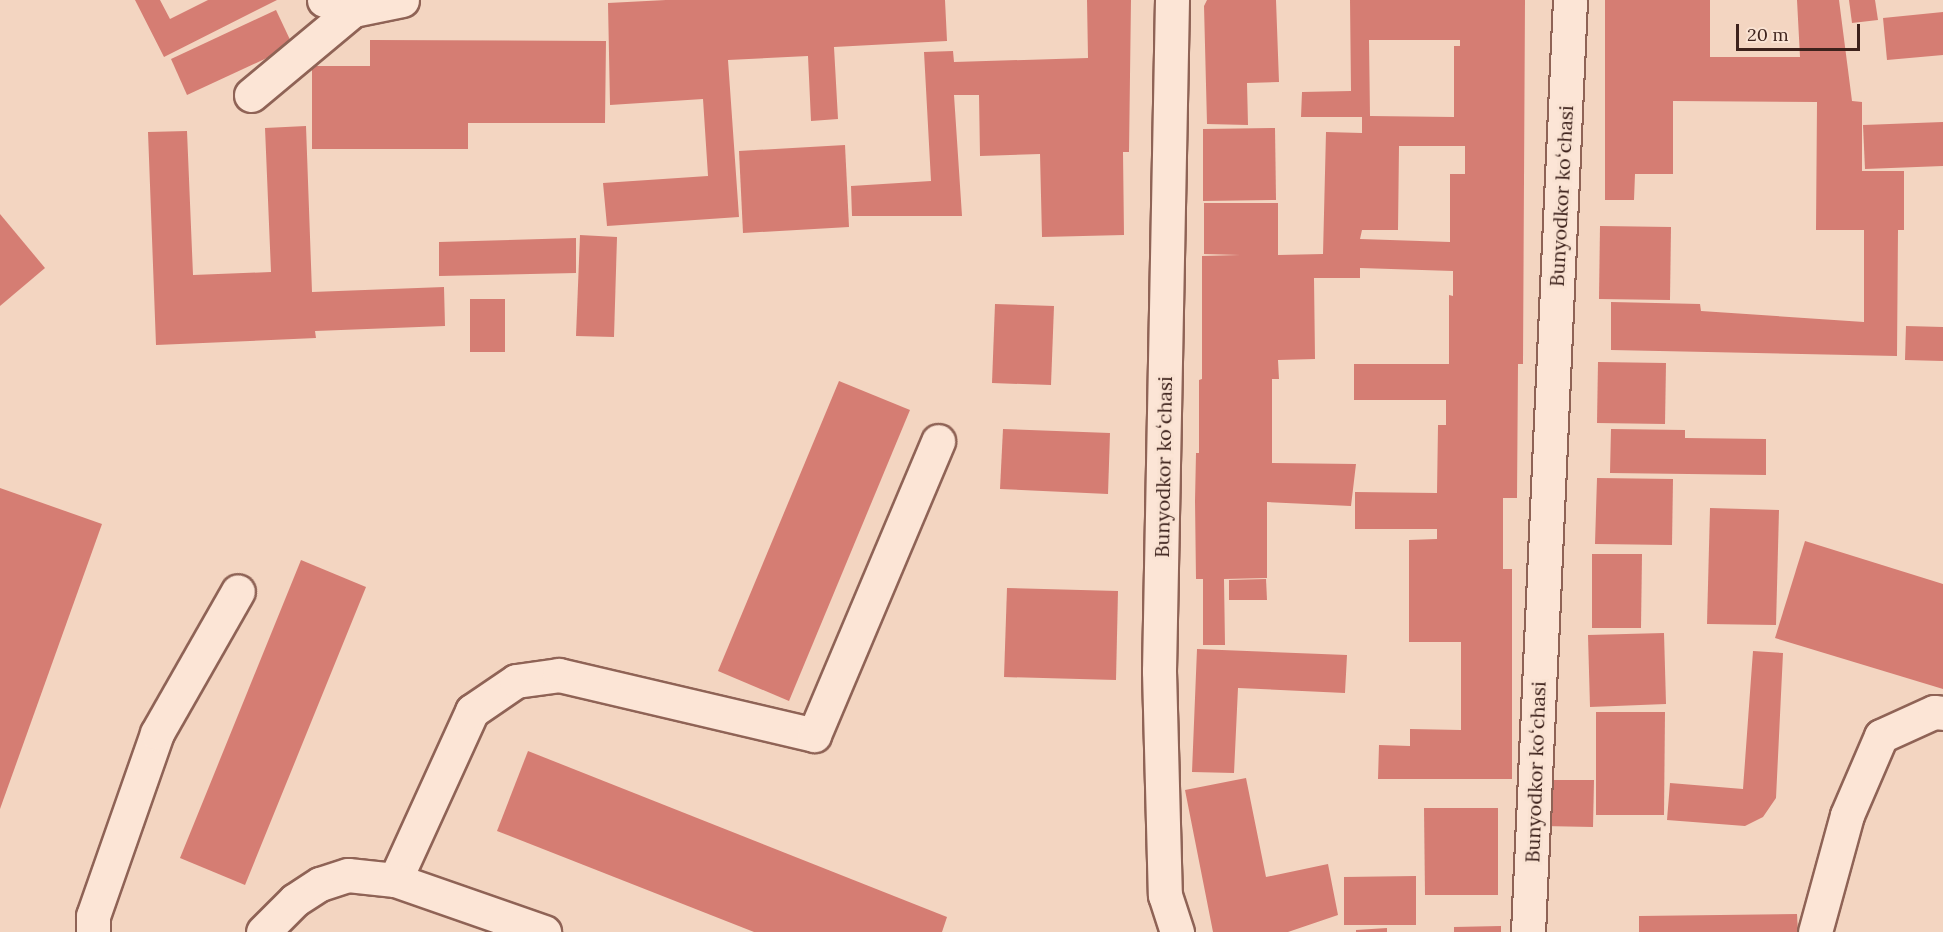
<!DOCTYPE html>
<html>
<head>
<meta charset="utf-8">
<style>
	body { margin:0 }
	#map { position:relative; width:1943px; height:932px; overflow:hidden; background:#f3d5c1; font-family:Lora,serif }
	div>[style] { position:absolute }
	.building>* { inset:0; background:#d57d73 }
	.roads { filter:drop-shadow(2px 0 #8f6356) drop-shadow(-2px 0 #8f6356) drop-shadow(0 2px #8f6356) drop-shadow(0 -2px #8f6356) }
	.minor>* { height:33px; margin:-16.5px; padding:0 16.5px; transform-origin:16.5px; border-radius:16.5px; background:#fce5d6 }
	span { translate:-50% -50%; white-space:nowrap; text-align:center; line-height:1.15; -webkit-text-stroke:6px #f9e2d2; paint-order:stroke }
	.street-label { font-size:20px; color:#3d221c }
	.scale { position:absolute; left:1736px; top:24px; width:124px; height:27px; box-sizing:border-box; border:3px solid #3d221c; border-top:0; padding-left:8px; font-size:18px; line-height:21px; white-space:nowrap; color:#3d221c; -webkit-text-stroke:4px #f9e2d2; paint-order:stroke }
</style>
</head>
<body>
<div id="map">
	<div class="building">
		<i style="clip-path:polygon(135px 0,160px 0,170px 19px,208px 0,277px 0,164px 57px)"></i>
		<i style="clip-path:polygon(666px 0,945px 0,947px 41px,834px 47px,838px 119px,811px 121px,808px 56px,728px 60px,739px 217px,607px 226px,603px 183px,708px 176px,703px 99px,610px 105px,608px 3px)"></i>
		<i style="clip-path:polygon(1087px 0,1131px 0,1129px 152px,1123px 152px,1124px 235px,1042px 237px,1040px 154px,980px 156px,979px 95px,954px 95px,962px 216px,852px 216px,851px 186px,931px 181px,924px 52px,953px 51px,954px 62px,1088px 58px)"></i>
		<i style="clip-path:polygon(1207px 0,1276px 0,1279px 82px,1247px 83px,1248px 125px,1207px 124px,1204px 6px)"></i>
		<i style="clip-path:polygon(evenodd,1350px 0,1525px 0,1523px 364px,1518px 364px,1517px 498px,1503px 498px,1503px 569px,1512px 569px,1512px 779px,1378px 779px,1379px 745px,1410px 746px,1410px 729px,1461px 730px,1461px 642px,1409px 642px,1409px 540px,1437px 539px,1437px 529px,1355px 529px,1355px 492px,1437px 493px,1438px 425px,1446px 425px,1446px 400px,1354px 400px,1354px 364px,1449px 364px,1449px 295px,1453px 296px,1453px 271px,1360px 268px,1360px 278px,1314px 278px,1315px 359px,1278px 360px,1279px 379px,1272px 379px,1272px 463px,1356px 464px,1351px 506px,1267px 502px,1267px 578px,1224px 579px,1225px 645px,1203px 645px,1203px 579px,1196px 579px,1195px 501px,1196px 453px,1199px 453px,1199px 380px,1202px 379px,1202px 256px,1240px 255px,1204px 254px,1204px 203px,1278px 203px,1278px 255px,1323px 254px,1326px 132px,1362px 133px,1362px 117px,1301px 117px,1302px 92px,1351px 91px,1350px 0,1369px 40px,1460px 40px,1460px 46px,1454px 46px,1454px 117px,1370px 116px,1369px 40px,1350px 0,1399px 146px,1465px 146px,1465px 174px,1450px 174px,1450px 242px,1360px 239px,1362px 230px,1398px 230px,1399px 146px)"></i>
		<i style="clip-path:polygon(1605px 0,1710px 0,1710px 57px,1800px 57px,1797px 0,1839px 0,1852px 101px,1862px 102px,1862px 171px,1904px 171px,1904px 230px,1898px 230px,1897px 356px,1611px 350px,1611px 302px,1700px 304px,1701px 311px,1864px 322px,1864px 230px,1816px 230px,1817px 102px,1673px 101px,1673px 174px,1635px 174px,1634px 200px,1605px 200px)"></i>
		<i style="clip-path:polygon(1849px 0,1875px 0,1878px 20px,1852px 23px)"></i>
		<i style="clip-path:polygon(276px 10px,293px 46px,187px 95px,171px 59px)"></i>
		<i style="clip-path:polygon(1943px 12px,1943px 55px,1887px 60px,1883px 18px)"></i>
		<i style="clip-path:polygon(370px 40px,606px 41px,605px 123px,468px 123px,468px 149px,312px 149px,312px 66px,370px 66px)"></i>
		<i style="clip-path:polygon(1943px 122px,1943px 166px,1865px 169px,1863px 125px)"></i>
		<i style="clip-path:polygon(306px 126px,312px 292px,444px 287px,445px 326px,315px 331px,316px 338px,156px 345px,148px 132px,187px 131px,193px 275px,271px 272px,265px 128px)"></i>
		<i style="clip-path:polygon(1275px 128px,1276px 200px,1203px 201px,1203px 129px)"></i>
		<i style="clip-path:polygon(845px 145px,849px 227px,743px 233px,739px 151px)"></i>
		<i style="clip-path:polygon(0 214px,45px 268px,0 306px)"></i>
		<i style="clip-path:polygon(1600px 226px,1671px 227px,1670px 300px,1599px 299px)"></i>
		<i style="clip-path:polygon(580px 235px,617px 237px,614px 337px,576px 336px)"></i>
		<i style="clip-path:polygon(576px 238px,576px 273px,439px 276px,439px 242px)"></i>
		<i style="clip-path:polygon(470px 299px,505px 299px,505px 352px,470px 352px)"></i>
		<i style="clip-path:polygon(995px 304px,1054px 306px,1051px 385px,992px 383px)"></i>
		<i style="clip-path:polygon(1906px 326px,1943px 327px,1943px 361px,1905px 360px)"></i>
		<i style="clip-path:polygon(1598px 362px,1666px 363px,1665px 424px,1597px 423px)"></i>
		<i style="clip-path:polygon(839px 381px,910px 410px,789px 701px,718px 671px)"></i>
		<i style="clip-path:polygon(1003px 429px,1110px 433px,1108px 494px,1000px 489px)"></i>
		<i style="clip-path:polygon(1611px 429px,1685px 430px,1685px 438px,1766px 439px,1766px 475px,1610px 473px)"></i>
		<i style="clip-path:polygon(1597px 478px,1673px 479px,1672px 545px,1595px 544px)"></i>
		<i style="clip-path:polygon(0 488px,102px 524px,0 809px)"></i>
		<i style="clip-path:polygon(1710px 508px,1779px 510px,1776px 625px,1707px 624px)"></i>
		<i style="clip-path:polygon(1805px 541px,1943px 584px,1943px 689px,1775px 638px)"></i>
		<i style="clip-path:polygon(1592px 554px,1642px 554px,1641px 628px,1592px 628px)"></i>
		<i style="clip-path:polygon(301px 560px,366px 587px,245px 885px,180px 858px)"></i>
		<i style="clip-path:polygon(1266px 579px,1267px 600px,1229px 600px,1229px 580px)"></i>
		<i style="clip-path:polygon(1007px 588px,1118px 591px,1116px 680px,1004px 677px)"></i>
		<i style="clip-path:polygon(1664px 633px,1666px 704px,1590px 707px,1588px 635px)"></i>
		<i style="clip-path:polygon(1197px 649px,1347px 655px,1345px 693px,1238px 688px,1234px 773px,1192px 772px)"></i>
		<i style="clip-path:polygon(1753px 651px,1783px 653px,1776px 798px,1763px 817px,1745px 826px,1667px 820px,1670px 783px,1743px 789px)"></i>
		<i style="clip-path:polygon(1596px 712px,1665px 712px,1664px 815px,1596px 815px)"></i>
		<i style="clip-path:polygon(528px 751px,947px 917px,942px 932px,754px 932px,497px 831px)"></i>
		<i style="clip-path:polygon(1246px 778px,1266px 877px,1328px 864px,1338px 915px,1288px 932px,1213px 932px,1185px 790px)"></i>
		<i style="clip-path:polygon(1543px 780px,1594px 780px,1593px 827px,1543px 826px)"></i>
		<i style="clip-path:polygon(1424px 808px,1498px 808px,1498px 895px,1425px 895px)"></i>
		<i style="clip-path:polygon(1416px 876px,1416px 925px,1344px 925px,1344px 877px)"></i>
		<i style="clip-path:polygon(1797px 914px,1798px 932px,1639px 932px,1639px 916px)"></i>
		<i style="clip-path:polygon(1501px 926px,1501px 932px,1454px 932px,1454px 927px)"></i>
		<i style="clip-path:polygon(1387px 928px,1387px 932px,1356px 932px,1356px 930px)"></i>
	</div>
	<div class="roads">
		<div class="minor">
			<i style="left:324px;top:0;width:31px;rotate:19deg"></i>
			<i style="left:353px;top:10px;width:50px;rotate:-11.5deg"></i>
			<i style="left:1172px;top:0;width:671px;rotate:91.11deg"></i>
			<i style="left:1159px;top:671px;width:224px;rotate:88.5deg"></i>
			<i style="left:1165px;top:895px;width:39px;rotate:72deg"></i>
			<i style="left:251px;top:95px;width:133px;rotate:-39.8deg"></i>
			<i style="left:395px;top:880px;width:186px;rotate:-65.5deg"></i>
			<i style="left:472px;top:711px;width:53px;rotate:-34.3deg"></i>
			<i style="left:516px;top:681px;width:43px;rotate:-7.9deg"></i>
			<i style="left:559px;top:675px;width:262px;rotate:13.2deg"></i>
			<i style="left:814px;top:735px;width:319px;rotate:-67.1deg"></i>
			<i style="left:93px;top:932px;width:16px;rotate:-90deg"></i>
			<i style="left:93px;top:916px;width:194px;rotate:-70.7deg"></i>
			<i style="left:157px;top:733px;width:163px;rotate:-60.3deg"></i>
			<i style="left:263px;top:932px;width:45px;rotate:-45deg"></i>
			<i style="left:295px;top:900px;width:30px;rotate:-33deg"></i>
			<i style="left:320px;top:884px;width:29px;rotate:-18deg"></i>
			<i style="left:348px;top:875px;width:47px;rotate:6.1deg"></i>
			<i style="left:395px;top:880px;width:158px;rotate:19.2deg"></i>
			<i style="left:1528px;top:932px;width:933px;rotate:-87.42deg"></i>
			<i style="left:1815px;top:932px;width:121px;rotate:-74.7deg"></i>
			<i style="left:1847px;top:815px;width:86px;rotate:-66.7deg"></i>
			<i style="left:1881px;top:736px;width:58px;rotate:-24.4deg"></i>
			<i style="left:1934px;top:712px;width:9px;rotate:6deg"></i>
		</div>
	</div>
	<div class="street-label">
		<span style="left:1561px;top:196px;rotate:-87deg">Bunyodkor koʻchasi</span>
		<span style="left:1163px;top:467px;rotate:-89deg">Bunyodkor koʻchasi</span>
		<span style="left:1535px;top:772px;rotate:-88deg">Bunyodkor koʻchasi</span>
	</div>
	<div class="scale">20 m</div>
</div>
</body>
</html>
